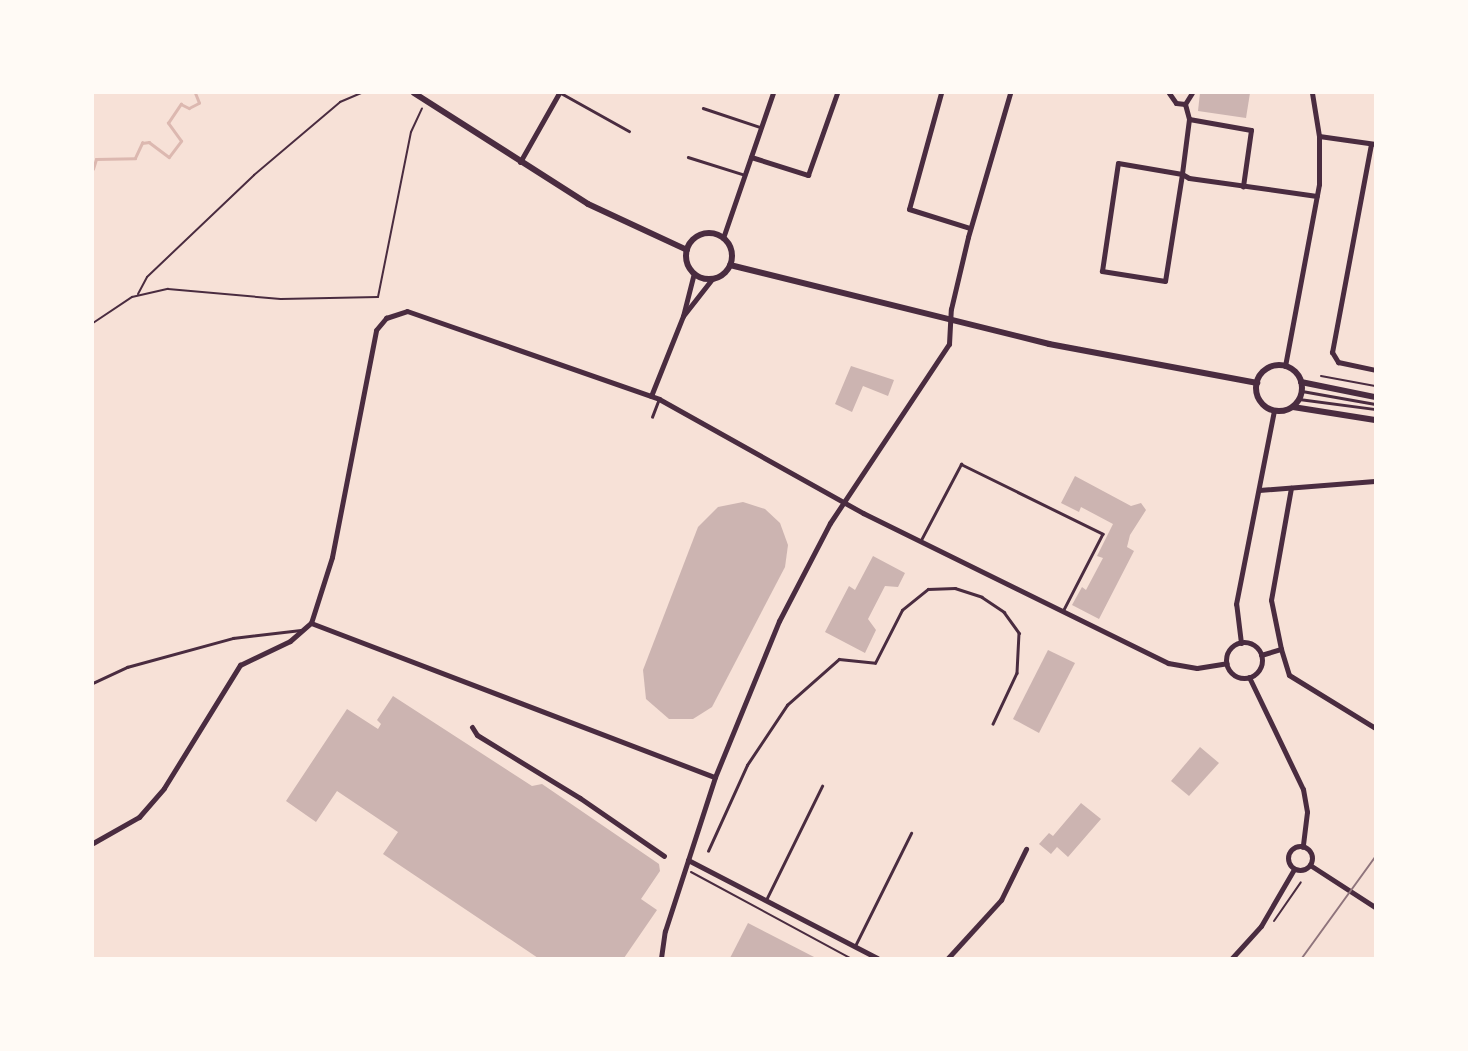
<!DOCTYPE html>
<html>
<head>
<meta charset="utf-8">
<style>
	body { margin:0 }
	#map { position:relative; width:1468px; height:1051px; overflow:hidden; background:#f7e1d7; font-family:Barlow,sans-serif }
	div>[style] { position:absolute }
	.stream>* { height:2.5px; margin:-1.25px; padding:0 1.25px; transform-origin:1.25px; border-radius:1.25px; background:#dcb8b0 }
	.building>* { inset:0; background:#ccb4b1 }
	.path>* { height:2px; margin:-1px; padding:0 1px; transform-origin:1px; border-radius:1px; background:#4a2c40 }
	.service>* { height:2.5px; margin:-1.25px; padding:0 1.25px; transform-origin:1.25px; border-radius:1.25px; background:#4a2c40 }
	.minor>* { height:5px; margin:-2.5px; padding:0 2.5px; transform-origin:2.5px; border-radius:2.5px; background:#4a2c40 }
	.minor>.ring { margin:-2.5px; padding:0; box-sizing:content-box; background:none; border:5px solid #4a2c40; border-radius:50% }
	.tertiary>* { height:6px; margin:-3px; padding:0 3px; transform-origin:3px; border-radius:3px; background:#4a2c40 }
	.tertiary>.ring { margin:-3px; padding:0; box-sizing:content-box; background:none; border:6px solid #4a2c40; border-radius:50% }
	.tram>* { height:2px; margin:-1px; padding:0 1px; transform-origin:1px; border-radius:1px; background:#8f747c }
	span { translate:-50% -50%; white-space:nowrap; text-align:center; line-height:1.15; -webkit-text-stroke:7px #fffaf5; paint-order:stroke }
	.frame { position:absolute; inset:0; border:94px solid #fffaf5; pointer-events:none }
</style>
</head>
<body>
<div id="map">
	<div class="stream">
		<i style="left:93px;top:169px;width:10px;rotate:-73deg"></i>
		<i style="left:96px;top:159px;width:39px;rotate:-1deg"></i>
		<i style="left:135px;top:158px;width:17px;rotate:-65deg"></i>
		<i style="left:142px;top:143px;width:7px;rotate:-8deg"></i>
		<i style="left:149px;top:142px;width:25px;rotate:37deg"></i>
		<i style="left:169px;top:157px;width:20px;rotate:-53deg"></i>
		<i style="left:181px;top:141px;width:22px;rotate:-126deg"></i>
		<i style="left:168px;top:123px;width:23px;rotate:-56deg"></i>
		<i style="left:181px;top:104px;width:9px;rotate:27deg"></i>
		<i style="left:189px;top:108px;width:11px;rotate:-27deg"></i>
		<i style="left:199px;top:103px;width:11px;rotate:-112deg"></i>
	</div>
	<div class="building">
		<i style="clip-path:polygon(1200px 93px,1250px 93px,1246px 118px,1198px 111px)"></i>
		<i style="clip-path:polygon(851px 366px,894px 380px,888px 396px,863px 386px,852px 412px,835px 404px)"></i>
		<i style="clip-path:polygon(1075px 476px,1131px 506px,1141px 503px,1146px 510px,1130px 535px,1127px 547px,1134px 551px,1099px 619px,1072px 605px,1082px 587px,1086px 590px,1103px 558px,1097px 556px,1113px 524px,1081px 507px,1079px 512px,1061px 503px)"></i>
		<i style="clip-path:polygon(743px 502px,765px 509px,780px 523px,788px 545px,785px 567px,712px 707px,693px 719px,669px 719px,646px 699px,643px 670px,698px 527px,718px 507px)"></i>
		<i style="clip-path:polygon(873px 556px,905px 573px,898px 587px,885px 586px,868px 619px,876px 630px,865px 653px,825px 632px,849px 586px,855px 590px)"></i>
		<i style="clip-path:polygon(1048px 650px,1075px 663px,1039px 733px,1013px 719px)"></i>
		<i style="clip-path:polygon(393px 696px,532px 786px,542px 784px,659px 864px,660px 871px,641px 899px,657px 910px,624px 958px,538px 958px,383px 854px,398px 832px,337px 791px,316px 822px,286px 801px,347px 709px,378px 729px,381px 724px,377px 720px)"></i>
		<i style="clip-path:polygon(1200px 747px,1219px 763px,1189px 796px,1171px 781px)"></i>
		<i style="clip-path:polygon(1081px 803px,1101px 819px,1068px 857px,1057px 847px,1051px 854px,1039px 844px,1049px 833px,1053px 836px)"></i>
		<i style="clip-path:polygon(748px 923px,816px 958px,730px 958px)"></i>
	</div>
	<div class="path">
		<i style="left:138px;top:294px;width:19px;rotate:-62deg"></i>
		<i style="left:147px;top:277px;width:148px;rotate:-43.6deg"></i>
		<i style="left:254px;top:175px;width:113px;rotate:-40.3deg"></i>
		<i style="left:340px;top:102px;width:23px;rotate:-23deg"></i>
		<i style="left:93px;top:323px;width:47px;rotate:-33.7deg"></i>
		<i style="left:132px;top:297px;width:37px;rotate:-13deg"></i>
		<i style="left:168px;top:289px;width:113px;rotate:5.1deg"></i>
		<i style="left:281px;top:299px;width:97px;rotate:-1.2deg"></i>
		<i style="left:378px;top:297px;width:168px;rotate:-78.7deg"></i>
		<i style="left:411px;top:132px;width:26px;rotate:-65deg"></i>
		<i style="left:1321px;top:376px;width:55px;rotate:10.5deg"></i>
		<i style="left:691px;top:872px;width:181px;rotate:28.4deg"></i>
		<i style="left:1274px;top:921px;width:47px;rotate:-55.3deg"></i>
	</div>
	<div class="service">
		<i style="left:561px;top:93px;width:78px;rotate:29.2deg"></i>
		<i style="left:703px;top:108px;width:60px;rotate:18.4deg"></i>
		<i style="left:688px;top:157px;width:60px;rotate:17.5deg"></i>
		<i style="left:1302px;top:391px;width:74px;rotate:10.1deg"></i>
		<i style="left:1299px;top:399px;width:77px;rotate:7.5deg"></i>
		<i style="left:652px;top:417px;width:17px;rotate:-69deg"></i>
		<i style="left:921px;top:540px;width:86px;rotate:-62.2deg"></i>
		<i style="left:961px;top:464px;width:158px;rotate:26.2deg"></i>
		<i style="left:1103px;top:534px;width:85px;rotate:117.2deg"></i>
		<i style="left:93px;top:683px;width:38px;rotate:-25deg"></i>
		<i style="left:127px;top:667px;width:110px;rotate:-15.3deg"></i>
		<i style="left:233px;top:638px;width:68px;rotate:-6.7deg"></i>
		<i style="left:708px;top:851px;width:94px;rotate:-65.6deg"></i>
		<i style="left:747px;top:765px;width:72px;rotate:-56.3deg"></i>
		<i style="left:787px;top:705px;width:69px;rotate:-41.5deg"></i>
		<i style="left:839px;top:659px;width:36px;rotate:6deg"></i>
		<i style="left:875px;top:663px;width:59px;rotate:-63deg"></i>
		<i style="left:902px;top:610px;width:33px;rotate:-39deg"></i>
		<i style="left:928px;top:589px;width:27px;rotate:-2deg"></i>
		<i style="left:955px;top:588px;width:28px;rotate:18deg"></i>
		<i style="left:982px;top:597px;width:27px;rotate:34deg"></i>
		<i style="left:1004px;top:612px;width:26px;rotate:54deg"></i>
		<i style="left:1019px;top:633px;width:40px;rotate:92.9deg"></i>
		<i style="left:1017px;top:673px;width:56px;rotate:115.2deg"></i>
		<i style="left:766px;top:900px;width:127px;rotate:-63.8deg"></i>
		<i style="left:855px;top:946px;width:126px;rotate:-63.6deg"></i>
	</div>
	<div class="minor">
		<i style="left:941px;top:93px;width:120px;rotate:105.4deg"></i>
		<i style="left:909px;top:209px;width:64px;rotate:17.3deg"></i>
		<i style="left:1169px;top:93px;width:12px;rotate:55deg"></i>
		<i style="left:1176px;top:103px;width:9px;rotate:6deg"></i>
		<i style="left:1185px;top:104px;width:16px;rotate:75deg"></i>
		<i style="left:1189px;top:119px;width:55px;rotate:97.3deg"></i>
		<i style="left:1182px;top:174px;width:108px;rotate:99deg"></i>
		<i style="left:1165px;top:281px;width:64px;rotate:-171deg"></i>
		<i style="left:1102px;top:271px;width:109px;rotate:-81.6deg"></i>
		<i style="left:1118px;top:163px;width:65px;rotate:9.8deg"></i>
		<i style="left:1182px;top:174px;width:8px;rotate:30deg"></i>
		<i style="left:1189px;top:178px;width:129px;rotate:8deg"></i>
		<i style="left:1185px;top:104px;width:13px;rotate:-58deg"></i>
		<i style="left:1189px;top:119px;width:63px;rotate:10.1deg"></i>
		<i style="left:1251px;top:130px;width:57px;rotate:98.1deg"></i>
		<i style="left:1319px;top:136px;width:57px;rotate:8.1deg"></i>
		<i style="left:1371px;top:144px;width:212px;rotate:100.6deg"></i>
		<i style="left:1332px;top:352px;width:12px;rotate:59deg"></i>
		<i style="left:1338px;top:362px;width:38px;rotate:12deg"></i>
		<i style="left:751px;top:157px;width:60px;rotate:17.5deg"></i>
		<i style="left:808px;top:175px;width:87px;rotate:-70.5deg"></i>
		<i style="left:520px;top:162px;width:79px;rotate:-60.5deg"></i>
		<i style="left:723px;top:238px;width:153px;rotate:-71deg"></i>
		<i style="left:683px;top:316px;width:47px;rotate:-51.9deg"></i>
		<i style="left:1285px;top:366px;width:185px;rotate:-79.4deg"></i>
		<i style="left:1319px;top:184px;width:48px;rotate:-90deg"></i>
		<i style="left:1319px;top:136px;width:44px;rotate:-99.2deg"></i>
		<i style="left:651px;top:396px;width:86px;rotate:-68.2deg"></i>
		<i style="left:683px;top:316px;width:44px;rotate:-75.7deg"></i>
		<i style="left:1259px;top:490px;width:116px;rotate:-4.4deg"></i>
		<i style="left:311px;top:623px;width:69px;rotate:-72.3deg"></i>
		<i style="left:332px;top:557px;width:231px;rotate:-79deg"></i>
		<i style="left:376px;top:330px;width:16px;rotate:-50deg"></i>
		<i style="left:386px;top:318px;width:22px;rotate:-18deg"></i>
		<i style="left:407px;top:311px;width:267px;rotate:19.2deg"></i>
		<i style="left:659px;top:399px;width:234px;rotate:29.2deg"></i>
		<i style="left:863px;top:513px;width:340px;rotate:26.2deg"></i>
		<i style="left:1168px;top:663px;width:29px;rotate:10deg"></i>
		<i style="left:1197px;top:668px;width:30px;rotate:-9deg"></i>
		<i style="left:311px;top:623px;width:432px;rotate:20.9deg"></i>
		<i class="ring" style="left:1226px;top:642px;width:31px;height:31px"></i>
		<i style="left:1241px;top:643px;width:39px;rotate:-97deg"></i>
		<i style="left:1236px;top:604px;width:197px;rotate:-78.9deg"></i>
		<i style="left:1281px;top:649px;width:50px;rotate:-101.5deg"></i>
		<i style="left:1271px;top:600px;width:114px;rotate:-79.9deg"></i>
		<i style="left:1261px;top:655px;width:21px;rotate:-17deg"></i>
		<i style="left:1281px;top:649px;width:27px;rotate:73deg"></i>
		<i style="left:1289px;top:675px;width:101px;rotate:31.6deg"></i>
		<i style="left:1249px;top:677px;width:124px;rotate:64.3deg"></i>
		<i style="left:1303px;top:789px;width:23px;rotate:80deg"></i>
		<i style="left:1307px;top:812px;width:35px;rotate:97deg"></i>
		<i style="left:472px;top:727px;width:9px;rotate:58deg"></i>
		<i style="left:477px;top:735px;width:121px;rotate:31.5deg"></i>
		<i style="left:580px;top:798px;width:102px;rotate:34.6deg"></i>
		<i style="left:93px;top:843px;width:53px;rotate:-29.5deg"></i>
		<i style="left:139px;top:817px;width:38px;rotate:-49deg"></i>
		<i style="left:164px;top:788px;width:145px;rotate:-58.3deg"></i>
		<i style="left:240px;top:665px;width:55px;rotate:-25.6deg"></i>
		<i style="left:290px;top:641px;width:28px;rotate:-41deg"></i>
		<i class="ring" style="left:1288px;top:846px;width:19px;height:19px"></i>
		<i style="left:688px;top:860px;width:213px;rotate:27.4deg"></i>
		<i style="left:1310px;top:865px;width:77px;rotate:32.9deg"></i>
		<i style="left:661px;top:958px;width:27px;rotate:-82deg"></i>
		<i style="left:665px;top:931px;width:162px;rotate:-72deg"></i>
		<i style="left:715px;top:777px;width:169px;rotate:-67.7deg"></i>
		<i style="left:779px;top:621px;width:110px;rotate:-62.5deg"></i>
		<i style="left:830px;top:523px;width:215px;rotate:-56.4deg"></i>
		<i style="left:949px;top:344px;width:35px;rotate:-87deg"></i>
		<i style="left:951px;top:309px;width:74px;rotate:-76.7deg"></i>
		<i style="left:968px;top:237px;width:150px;rotate:-73.7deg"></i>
		<i style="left:948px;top:958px;width:79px;rotate:-47.6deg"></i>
		<i style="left:1001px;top:900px;width:57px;rotate:-63.9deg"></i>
		<i style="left:1232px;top:958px;width:43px;rotate:-47.8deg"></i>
		<i style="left:1261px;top:926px;width:66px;rotate:-59.9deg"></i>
	</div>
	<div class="tertiary">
		<i style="left:414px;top:93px;width:206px;rotate:32.5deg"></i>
		<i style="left:588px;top:204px;width:109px;rotate:24.9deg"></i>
		<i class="ring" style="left:686px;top:233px;width:40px;height:40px"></i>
		<i style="left:730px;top:265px;width:329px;rotate:13.9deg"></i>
		<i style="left:1049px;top:344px;width:212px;rotate:10.6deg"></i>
		<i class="ring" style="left:1256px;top:365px;width:40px;height:40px"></i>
		<i style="left:1301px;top:382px;width:76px;rotate:11.5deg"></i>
		<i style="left:1293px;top:407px;width:83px;rotate:9deg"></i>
	</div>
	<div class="tram">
		<i style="left:1302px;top:958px;width:125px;rotate:-54.1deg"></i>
	</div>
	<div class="frame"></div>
</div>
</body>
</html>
